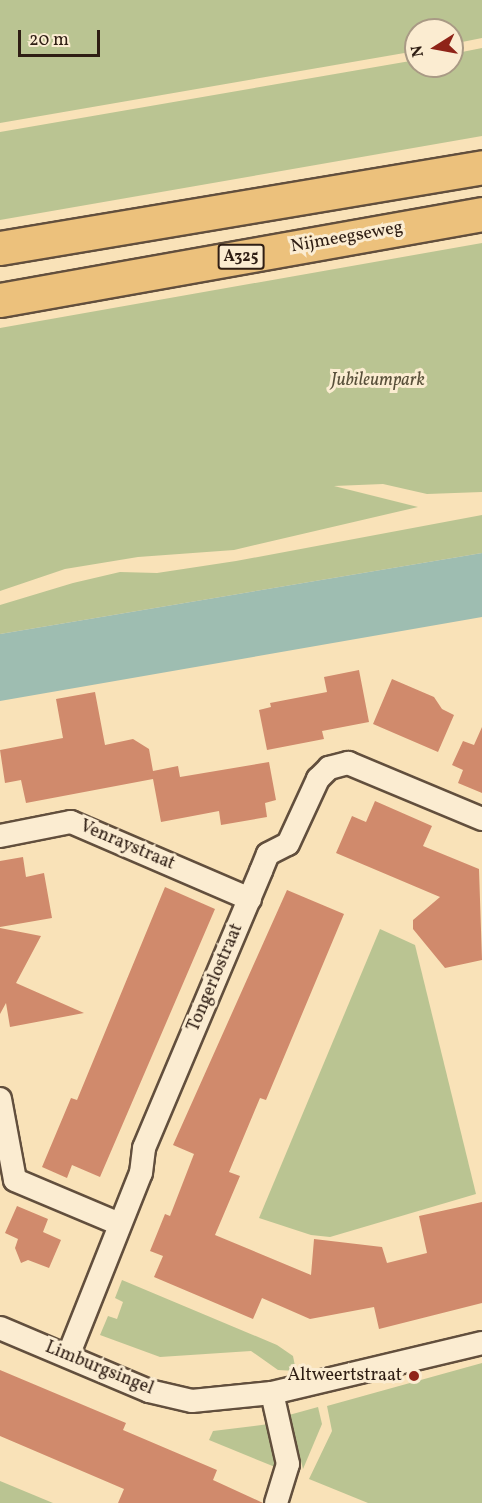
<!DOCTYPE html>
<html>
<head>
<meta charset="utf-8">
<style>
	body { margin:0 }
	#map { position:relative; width:482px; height:1503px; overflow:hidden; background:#f9e2b8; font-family:Vollkorn,serif }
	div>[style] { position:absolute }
	.green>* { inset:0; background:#bac492 }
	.water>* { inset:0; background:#9ebdb1 }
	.building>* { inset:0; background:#d08a6c }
	.roads { filter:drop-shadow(2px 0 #624f3d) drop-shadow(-2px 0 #624f3d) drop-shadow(0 2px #624f3d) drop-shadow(0 -2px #624f3d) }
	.minor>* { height:22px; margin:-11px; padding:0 11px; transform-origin:11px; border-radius:11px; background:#fbecd1 }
	.motorway>* { height:33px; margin:-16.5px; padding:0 16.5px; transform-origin:16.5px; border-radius:16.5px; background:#ecc17c }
	.dots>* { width:16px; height:16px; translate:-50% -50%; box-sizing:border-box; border:3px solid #fbecd1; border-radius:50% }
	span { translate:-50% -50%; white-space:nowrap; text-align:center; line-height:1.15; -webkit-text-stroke:6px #fbecd1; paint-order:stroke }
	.shield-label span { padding:2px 4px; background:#fbecd1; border:2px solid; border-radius:4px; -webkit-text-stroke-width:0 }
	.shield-label { font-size:16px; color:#2f1e14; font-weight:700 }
	.street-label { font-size:18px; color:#2f1e14 }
	.park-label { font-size:18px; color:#59503a; font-style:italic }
	.poi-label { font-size:18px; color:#2f1e14 }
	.right { translate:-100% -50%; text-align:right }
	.north { position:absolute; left:404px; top:18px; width:60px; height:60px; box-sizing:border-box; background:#fbecd1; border:2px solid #a99a85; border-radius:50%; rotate:259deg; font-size:16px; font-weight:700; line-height:24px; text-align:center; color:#2f1e14 }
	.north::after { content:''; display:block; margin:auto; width:21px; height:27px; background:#8f2418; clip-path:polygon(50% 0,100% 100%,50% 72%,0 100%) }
	.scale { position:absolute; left:18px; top:30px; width:82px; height:27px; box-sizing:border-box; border:3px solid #2f1e14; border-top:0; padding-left:8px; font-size:18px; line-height:21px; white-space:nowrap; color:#2f1e14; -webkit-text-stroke:4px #fbecd1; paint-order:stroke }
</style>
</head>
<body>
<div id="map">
	<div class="green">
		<i style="clip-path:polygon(0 0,482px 0,482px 38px,452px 44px,452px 30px,416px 30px,416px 51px,0 123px)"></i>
		<i style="clip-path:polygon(482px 48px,482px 136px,0 220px,0 132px,416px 60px,416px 66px,452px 66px,452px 54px)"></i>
		<i style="clip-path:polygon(482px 243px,482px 492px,427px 494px,383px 484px,334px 486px,418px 507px,234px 550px,138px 557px,65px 569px,0 591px,0 328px)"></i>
		<i style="clip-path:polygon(482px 515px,482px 553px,0 634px,0 605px,73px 583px,120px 572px,157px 573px,236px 561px)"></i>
		<i style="clip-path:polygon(380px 929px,415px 945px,476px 1194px,330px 1237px,311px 1235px,259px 1218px)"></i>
		<i style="clip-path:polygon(122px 1280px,277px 1345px,293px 1356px,296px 1371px,278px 1370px,251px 1351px,160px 1357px,100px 1335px,108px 1316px,117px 1319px,123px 1302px,115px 1298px)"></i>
		<i style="clip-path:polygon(482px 1363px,482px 1503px,368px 1503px,309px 1479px,332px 1431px,327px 1406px)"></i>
		<i style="clip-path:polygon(318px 1407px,322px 1424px,303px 1469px,289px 1415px)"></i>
		<i style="clip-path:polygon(269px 1424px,280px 1469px,209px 1440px,213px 1431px)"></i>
		<i style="clip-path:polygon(0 1481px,53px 1503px,0 1503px)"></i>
	</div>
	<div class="water">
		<i style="clip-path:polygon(482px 553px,482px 617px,0 701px,0 634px)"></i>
	</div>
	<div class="building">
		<i style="clip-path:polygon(359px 670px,369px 722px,322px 731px,324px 739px,267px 750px,259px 710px,271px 707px,270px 703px,327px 692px,324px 677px)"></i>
		<i style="clip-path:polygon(392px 679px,434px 697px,442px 709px,454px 715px,438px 752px,373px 724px)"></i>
		<i style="clip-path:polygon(95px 692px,105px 745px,133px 739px,149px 749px,153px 771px,178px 766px,180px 777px,269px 762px,276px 800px,265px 803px,267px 817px,221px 825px,219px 811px,161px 822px,153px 779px,26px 803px,21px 780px,5px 783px,0 750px,63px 738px,56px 699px)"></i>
		<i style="clip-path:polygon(482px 727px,482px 793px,458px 783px,463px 770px,452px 765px,463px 741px,474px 745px)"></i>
		<i style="clip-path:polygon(375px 801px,432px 826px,423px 846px,479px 869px,482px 960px,445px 968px,413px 929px,413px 920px,440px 897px,336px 853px,352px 816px,366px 822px)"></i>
		<i style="clip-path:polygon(23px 857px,26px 877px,44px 873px,52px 918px,0 927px,0 861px)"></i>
		<i style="clip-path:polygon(165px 887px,215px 909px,100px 1177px,72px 1165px,67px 1178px,42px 1167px,71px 1098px,77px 1100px)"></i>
		<i style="clip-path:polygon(287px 890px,344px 914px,266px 1100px,260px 1098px,229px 1172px,240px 1176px,215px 1235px,311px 1275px,314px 1239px,382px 1247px,387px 1263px,427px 1253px,419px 1216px,482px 1202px,482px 1303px,379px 1329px,374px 1307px,310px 1319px,262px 1298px,253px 1319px,154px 1277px,163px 1256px,150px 1251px,165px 1214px,170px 1216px,194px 1154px,173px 1145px)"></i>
		<i style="clip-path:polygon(0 928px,41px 936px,16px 983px,84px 1013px,10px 1027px,6px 1003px,0 1014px)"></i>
		<i style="clip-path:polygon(17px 1206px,48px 1219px,43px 1232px,61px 1240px,49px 1268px,28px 1260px,21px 1263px,15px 1248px,18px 1239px,5px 1233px)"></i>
		<i style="clip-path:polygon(0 1370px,126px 1423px,123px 1430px,217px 1470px,213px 1480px,263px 1503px,118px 1503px,124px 1489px,0 1436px)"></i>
	</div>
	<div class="roads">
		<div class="minor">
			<i style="left:0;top:836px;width:72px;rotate:-11.2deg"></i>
			<i style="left:71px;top:822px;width:195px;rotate:23.3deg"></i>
			<i style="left:0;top:1099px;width:82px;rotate:79.5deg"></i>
			<i style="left:15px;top:1180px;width:113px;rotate:22.9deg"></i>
			<i style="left:0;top:1328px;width:162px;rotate:22.9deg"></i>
			<i style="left:149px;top:1391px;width:44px;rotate:13.1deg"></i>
			<i style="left:192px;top:1401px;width:80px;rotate:-5.7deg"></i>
			<i style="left:272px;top:1393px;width:216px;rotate:-13.4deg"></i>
			<i style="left:68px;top:1356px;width:197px;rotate:-68.3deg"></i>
			<i style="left:141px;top:1173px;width:25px;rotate:-83deg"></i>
			<i style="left:144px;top:1148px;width:301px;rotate:-67.1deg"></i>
			<i style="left:261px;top:871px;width:18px;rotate:-68deg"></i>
			<i style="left:268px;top:854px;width:22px;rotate:-27deg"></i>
			<i style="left:288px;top:844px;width:72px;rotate:-65.2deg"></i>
			<i style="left:318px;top:779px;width:16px;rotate:-45deg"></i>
			<i style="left:329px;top:768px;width:20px;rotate:-15deg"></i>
			<i style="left:348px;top:763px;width:145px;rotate:22.7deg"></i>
			<i style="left:272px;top:1393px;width:73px;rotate:77.3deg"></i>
			<i style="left:288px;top:1464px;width:41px;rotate:107.1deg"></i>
		</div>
		<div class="motorway">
			<i style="left:0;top:248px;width:489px;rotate:-9.5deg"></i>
			<i style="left:0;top:300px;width:490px;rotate:-10.1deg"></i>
		</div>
	</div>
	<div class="dots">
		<i style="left:414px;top:1376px;background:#8f2418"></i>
	</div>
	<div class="shield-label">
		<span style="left:241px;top:257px">A325</span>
	</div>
	<div class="street-label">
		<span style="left:347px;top:238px;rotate:-10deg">Nijmeegseweg</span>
		<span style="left:127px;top:846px;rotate:23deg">Venraystraat</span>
		<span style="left:216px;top:978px;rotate:-67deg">Tongerlostraat</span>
		<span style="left:99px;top:1369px;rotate:22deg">Limburgsingel</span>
	</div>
	<div class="park-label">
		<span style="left:378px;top:381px">Jubileumpark</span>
	</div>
	<div class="poi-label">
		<span class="right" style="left:402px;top:1376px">Altweertstraat</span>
	</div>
	<div class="north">N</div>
	<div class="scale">20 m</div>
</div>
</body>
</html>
